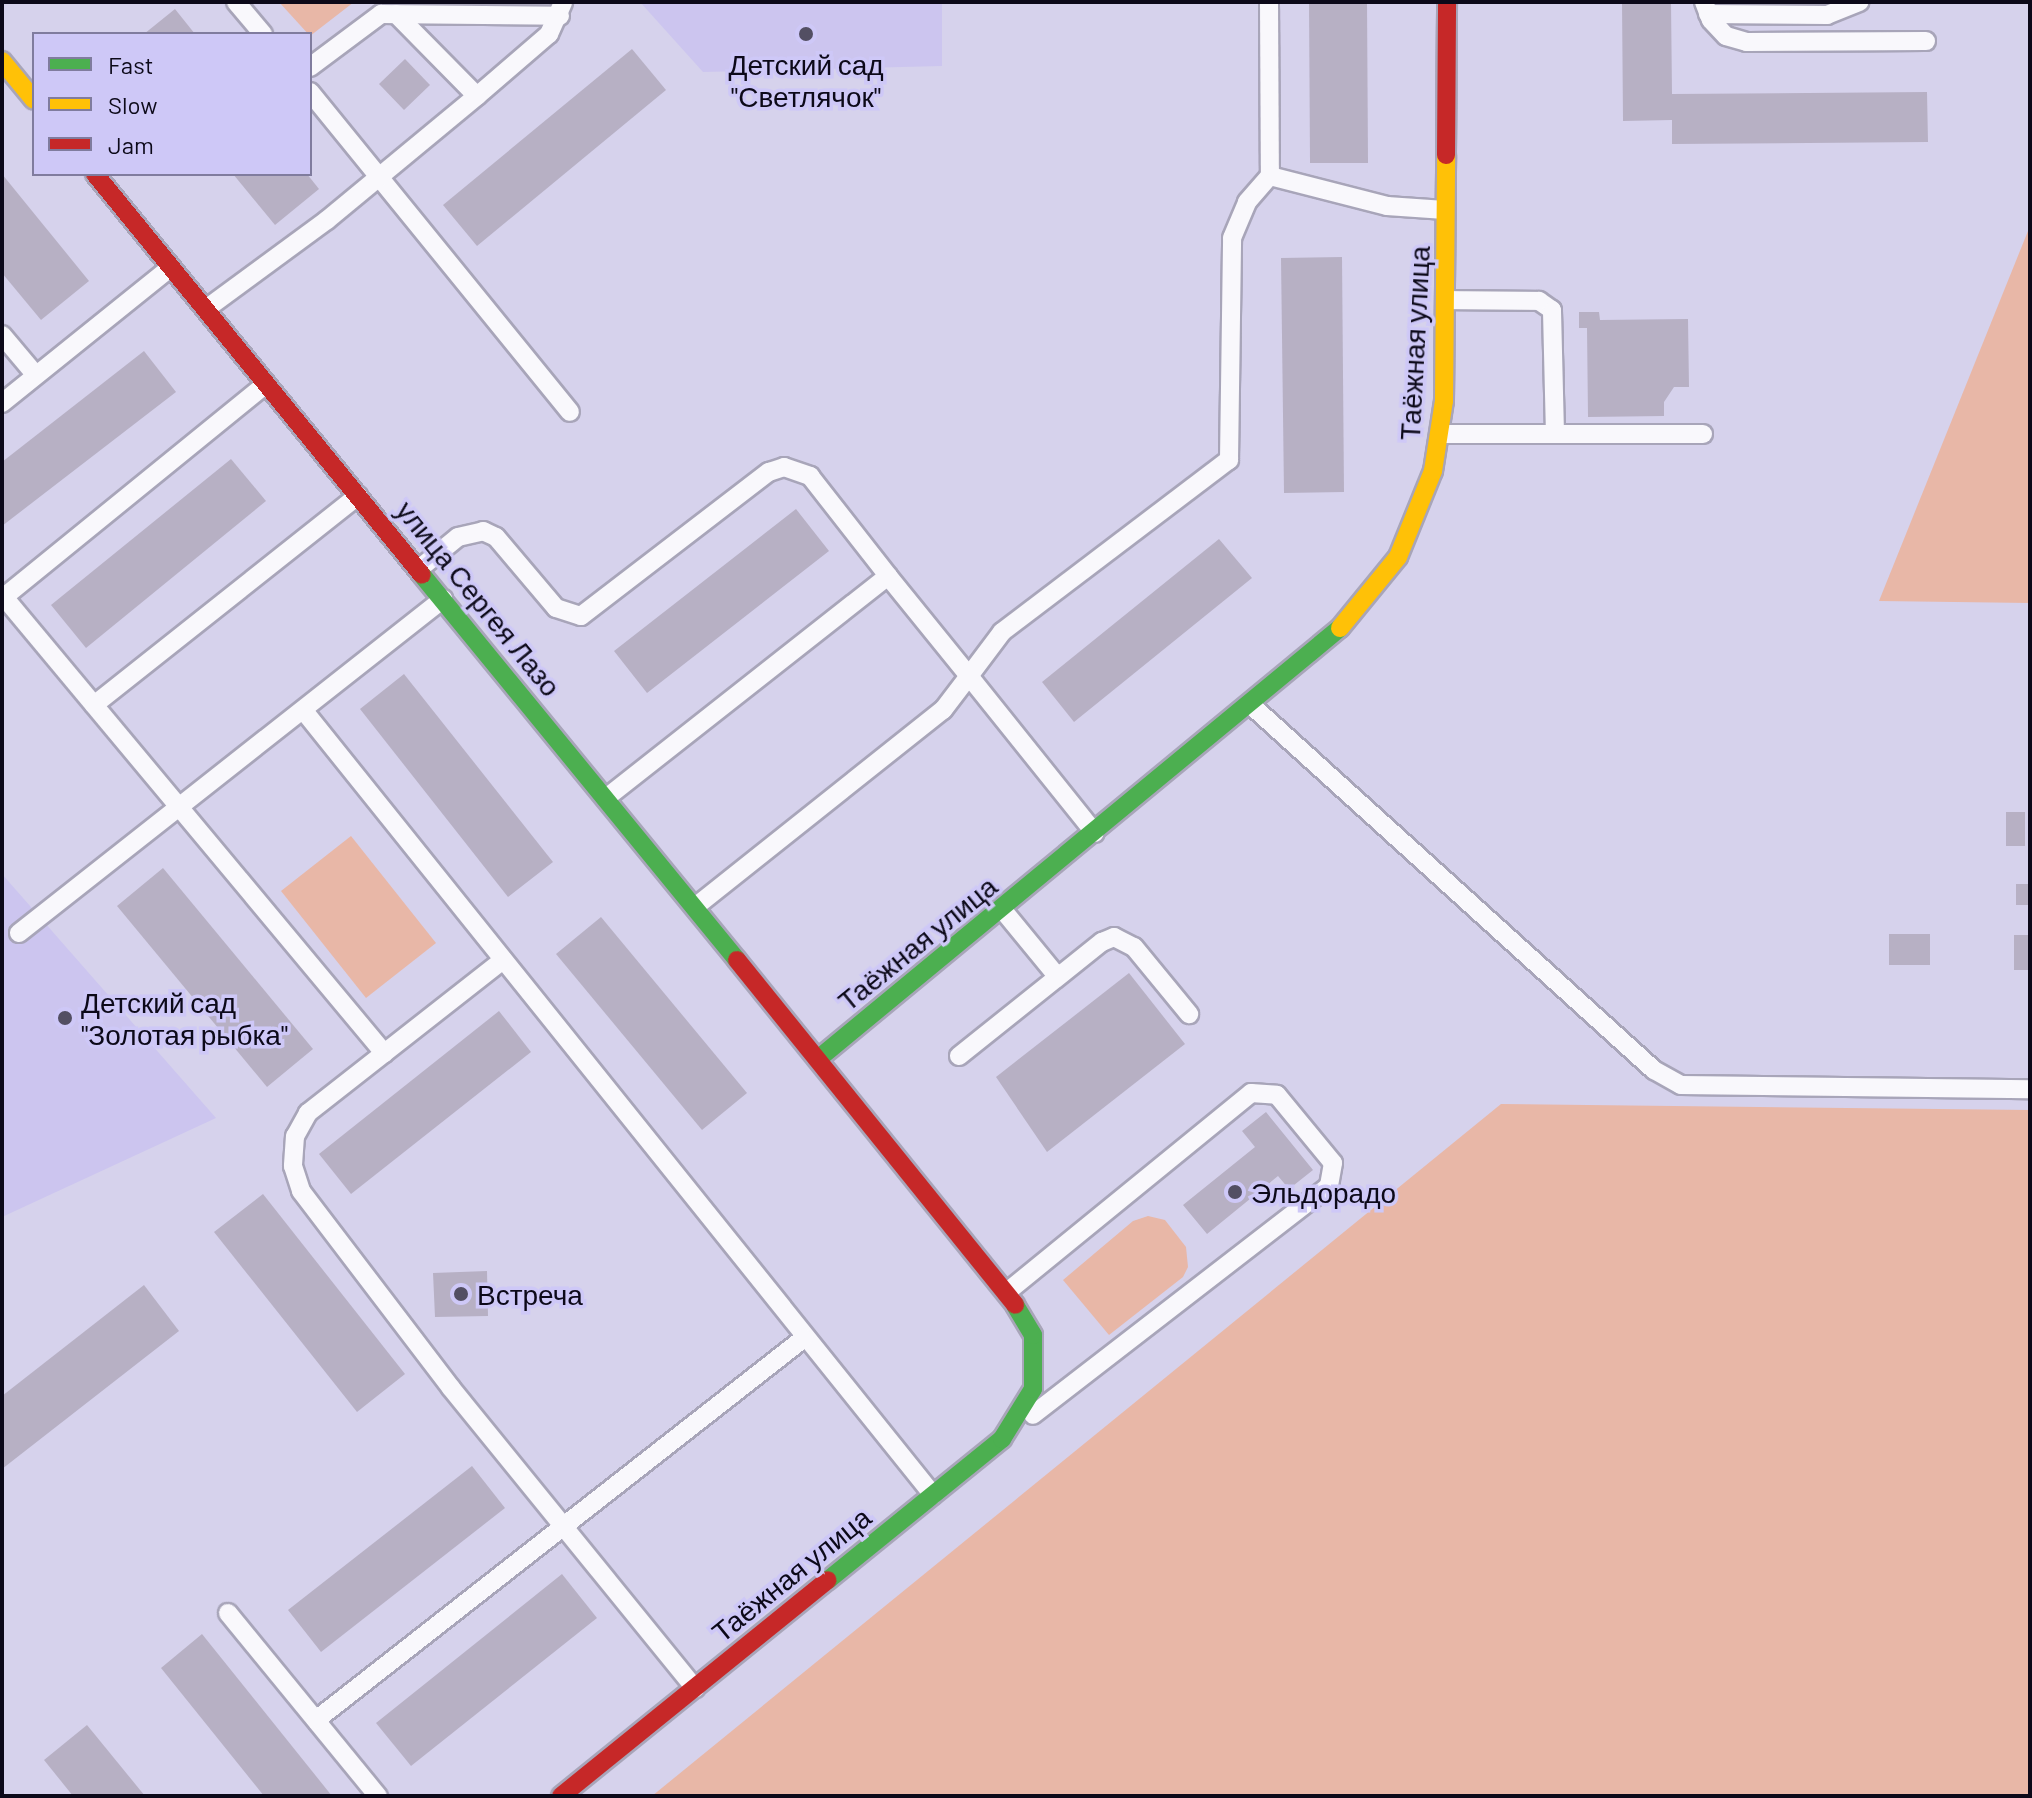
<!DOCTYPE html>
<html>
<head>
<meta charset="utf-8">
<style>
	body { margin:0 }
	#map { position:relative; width:2032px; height:1798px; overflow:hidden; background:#d6d2ec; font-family:Barlow,sans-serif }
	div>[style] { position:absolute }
	.built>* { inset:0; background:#ccc5ef }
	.green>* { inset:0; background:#e8b7a7 }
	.building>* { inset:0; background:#b7b0c4 }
	.roads { filter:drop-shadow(2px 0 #a8a5b9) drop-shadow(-2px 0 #a8a5b9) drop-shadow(0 2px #a8a5b9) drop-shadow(0 -2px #a8a5b9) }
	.lane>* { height:18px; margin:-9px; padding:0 9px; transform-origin:9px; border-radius:9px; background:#f9f8fc }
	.fast>* { height:18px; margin:-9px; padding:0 9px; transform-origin:9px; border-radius:9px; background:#4caf50 }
	.slow>* { height:18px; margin:-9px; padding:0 9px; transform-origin:9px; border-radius:9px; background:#ffc107 }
	.jam>* { height:18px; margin:-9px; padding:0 9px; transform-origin:9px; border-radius:9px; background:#c62828 }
	.dots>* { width:22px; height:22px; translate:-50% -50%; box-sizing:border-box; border:4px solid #cec8f7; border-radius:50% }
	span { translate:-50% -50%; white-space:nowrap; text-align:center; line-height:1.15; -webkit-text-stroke:7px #cec8f7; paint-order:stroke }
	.poi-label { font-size:28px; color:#0c0919 }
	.left { translate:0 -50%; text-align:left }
	.street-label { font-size:28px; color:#0c0919 }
	.frame { position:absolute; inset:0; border:4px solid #0c0919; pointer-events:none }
	.legend { position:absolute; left:32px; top:32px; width:280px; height:144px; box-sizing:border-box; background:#cec8f7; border:2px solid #807c9e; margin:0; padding:10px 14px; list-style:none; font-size:24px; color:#0c0919 }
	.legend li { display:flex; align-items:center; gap:16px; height:40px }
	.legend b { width:40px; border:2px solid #807c9e }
</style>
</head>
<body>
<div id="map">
	<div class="built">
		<i style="clip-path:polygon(640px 2px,942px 2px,942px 66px,703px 72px)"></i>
		<i style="clip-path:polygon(2px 874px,216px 1118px,2px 1217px)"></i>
	</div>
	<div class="green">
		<i style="clip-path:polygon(279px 2px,354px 2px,310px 36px)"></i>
		<i style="clip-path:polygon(2030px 226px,2030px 603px,1879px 601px)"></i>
		<i style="clip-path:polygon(351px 836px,436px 943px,366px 998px,281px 891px)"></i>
		<i style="clip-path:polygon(1501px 1104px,2030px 1110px,2030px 1796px,652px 1796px)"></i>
		<i style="clip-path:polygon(1148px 1216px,1165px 1220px,1186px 1247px,1188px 1267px,1183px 1277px,1109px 1335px,1063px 1280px,1133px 1221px)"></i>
	</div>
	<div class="building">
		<i style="clip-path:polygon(1309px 2px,1367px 2px,1368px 163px,1310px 163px)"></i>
		<i style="clip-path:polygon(1622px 2px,1671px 2px,1672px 94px,1927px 92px,1928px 142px,1672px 144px,1672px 120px,1623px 121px)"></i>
		<i style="clip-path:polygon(175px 9px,195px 34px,144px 34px)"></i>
		<i style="clip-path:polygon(632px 49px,666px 90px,477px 246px,443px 205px)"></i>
		<i style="clip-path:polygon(405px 59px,430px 85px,404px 110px,379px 84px)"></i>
		<i style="clip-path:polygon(2px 174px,89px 281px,41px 320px,2px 273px)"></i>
		<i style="clip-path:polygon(233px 174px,307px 174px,319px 189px,275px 225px)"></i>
		<i style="clip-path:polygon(1342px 257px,1344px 492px,1284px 493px,1281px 258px)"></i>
		<i style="clip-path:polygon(1579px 312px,1599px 312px,1600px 320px,1688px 319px,1689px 387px,1674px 387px,1664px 402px,1664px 416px,1588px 417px,1587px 328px,1579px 328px)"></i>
		<i style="clip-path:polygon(144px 351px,176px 392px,2px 526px,2px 462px)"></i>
		<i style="clip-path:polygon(231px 459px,266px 501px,86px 648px,51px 605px)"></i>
		<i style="clip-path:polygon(796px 509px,829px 551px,647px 693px,614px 651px)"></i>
		<i style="clip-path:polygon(1219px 539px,1252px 578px,1074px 722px,1042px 682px)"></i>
		<i style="clip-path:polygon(404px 674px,553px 862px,508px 897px,360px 709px)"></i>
		<i style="clip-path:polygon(2006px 812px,2025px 812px,2025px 846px,2006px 846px)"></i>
		<i style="clip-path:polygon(163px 868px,313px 1049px,267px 1087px,117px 906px)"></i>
		<i style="clip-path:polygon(2016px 884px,2030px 884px,2030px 905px,2016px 905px)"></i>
		<i style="clip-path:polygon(601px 917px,747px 1093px,702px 1130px,556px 954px)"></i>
		<i style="clip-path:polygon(1889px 934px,1930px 934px,1930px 965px,1889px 965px)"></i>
		<i style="clip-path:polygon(2014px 935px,2030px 935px,2030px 970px,2014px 970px)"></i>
		<i style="clip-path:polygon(1129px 973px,1185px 1044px,1047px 1152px,996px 1077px)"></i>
		<i style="clip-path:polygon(499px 1011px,531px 1052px,351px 1194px,319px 1154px)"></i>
		<i style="clip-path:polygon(1266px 1112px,1313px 1170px,1289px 1189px,1278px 1176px,1207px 1234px,1183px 1205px,1255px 1147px,1242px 1131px)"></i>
		<i style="clip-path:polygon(263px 1194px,405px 1374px,357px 1412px,214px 1232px)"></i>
		<i style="clip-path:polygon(487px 1271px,488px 1316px,435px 1317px,433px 1273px)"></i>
		<i style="clip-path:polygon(144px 1285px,179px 1331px,2px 1469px,2px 1396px)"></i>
		<i style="clip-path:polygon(472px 1466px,505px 1508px,321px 1652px,288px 1610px)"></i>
		<i style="clip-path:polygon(562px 1574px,597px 1618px,411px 1766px,376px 1723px)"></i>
		<i style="clip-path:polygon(202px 1634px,332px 1796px,264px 1796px,161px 1668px)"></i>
		<i style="clip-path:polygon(87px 1725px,145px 1796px,73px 1796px,44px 1760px)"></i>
	</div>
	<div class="roads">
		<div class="lane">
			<i style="left:236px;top:2px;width:42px;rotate:49.8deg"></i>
			<i style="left:1269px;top:2px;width:174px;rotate:89.7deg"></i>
			<i style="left:1270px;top:176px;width:121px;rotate:14.4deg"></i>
			<i style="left:1387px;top:206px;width:58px;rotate:3.9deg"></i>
			<i style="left:1704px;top:2px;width:19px;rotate:69deg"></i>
			<i style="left:1711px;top:20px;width:22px;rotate:47deg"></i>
			<i style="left:1726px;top:36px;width:22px;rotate:16deg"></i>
			<i style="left:1747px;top:42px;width:179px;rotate:-0.3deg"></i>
			<i style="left:396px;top:14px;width:115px;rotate:45.4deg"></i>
			<i style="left:1708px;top:14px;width:119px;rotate:0.5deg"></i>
			<i style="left:1827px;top:15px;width:35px;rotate:-22deg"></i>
			<i style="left:310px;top:67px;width:89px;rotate:-36.7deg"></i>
			<i style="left:381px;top:14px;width:179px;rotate:0.6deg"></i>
			<i style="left:310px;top:92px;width:412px;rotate:50.9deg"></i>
			<i style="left:206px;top:309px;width:150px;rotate:-36.3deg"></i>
			<i style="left:327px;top:220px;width:195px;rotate:-39.6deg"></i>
			<i style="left:477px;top:96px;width:95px;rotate:-40.7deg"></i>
			<i style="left:549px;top:34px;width:35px;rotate:-66deg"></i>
			<i style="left:2px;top:335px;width:50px;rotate:49.9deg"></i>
			<i style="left:266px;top:384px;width:338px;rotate:140.9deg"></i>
			<i style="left:4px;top:597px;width:594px;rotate:50.19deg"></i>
			<i style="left:2px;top:403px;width:217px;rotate:-38.8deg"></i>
			<i style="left:1440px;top:434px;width:115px"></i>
			<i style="left:1555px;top:434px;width:124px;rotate:-91.4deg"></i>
			<i style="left:1552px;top:310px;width:16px;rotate:-145deg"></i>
			<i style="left:1539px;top:301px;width:92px;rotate:-179.4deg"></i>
			<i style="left:1555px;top:434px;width:148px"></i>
			<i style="left:419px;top:569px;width:50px;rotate:-39.4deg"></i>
			<i style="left:458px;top:537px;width:26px;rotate:-13deg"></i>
			<i style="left:483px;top:531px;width:14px;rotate:25deg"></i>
			<i style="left:496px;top:537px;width:93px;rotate:49.8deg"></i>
			<i style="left:556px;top:608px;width:26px;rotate:18deg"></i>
			<i style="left:581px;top:616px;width:237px;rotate:-37.5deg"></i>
			<i style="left:769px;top:472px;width:16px;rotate:-18deg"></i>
			<i style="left:784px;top:467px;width:28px;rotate:19deg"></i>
			<i style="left:810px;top:476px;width:127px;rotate:52deg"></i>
			<i style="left:94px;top:705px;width:337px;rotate:-38.4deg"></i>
			<i style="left:1251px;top:705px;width:544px;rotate:42.17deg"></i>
			<i style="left:1654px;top:1070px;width:31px;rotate:29deg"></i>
			<i style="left:1681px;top:1085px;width:349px;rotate:0.7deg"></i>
			<i style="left:304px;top:711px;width:1005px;rotate:51.26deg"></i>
			<i style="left:606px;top:798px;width:359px;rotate:-38.2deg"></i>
			<i style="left:888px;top:576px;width:129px;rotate:51deg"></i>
			<i style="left:969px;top:676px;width:55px;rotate:-53.1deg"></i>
			<i style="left:1002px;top:632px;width:285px;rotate:-37.2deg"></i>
			<i style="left:1229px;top:460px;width:222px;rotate:-89.2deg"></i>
			<i style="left:1232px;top:238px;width:39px;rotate:-67deg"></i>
			<i style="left:1247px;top:202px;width:35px;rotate:-49deg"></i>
			<i style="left:695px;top:907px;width:317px;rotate:-38.5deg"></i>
			<i style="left:943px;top:710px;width:43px;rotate:-52.6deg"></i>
			<i style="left:969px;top:676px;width:201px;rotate:51.3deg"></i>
			<i style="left:1002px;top:909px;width:87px;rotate:50.6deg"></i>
			<i style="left:19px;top:933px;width:540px;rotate:-38.23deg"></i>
			<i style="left:503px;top:960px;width:248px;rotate:141.9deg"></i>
			<i style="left:308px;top:1113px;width:26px;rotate:119deg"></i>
			<i style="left:295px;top:1136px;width:30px;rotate:94deg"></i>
			<i style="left:293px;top:1166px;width:26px;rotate:72deg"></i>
			<i style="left:301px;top:1191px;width:248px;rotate:52.7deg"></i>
			<i style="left:451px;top:1388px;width:387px;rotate:50.9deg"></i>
			<i style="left:959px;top:1056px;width:183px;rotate:-38.6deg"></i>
			<i style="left:1102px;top:942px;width:13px;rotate:-23deg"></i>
			<i style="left:1114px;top:937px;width:22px;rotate:27deg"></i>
			<i style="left:1134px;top:947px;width:87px;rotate:50.6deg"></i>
			<i style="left:1007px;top:1292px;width:315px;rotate:-39.2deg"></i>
			<i style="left:1251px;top:1093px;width:26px;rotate:4deg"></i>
			<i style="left:1277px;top:1095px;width:88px;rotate:50.5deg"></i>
			<i style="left:1333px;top:1163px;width:23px;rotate:100deg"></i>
			<i style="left:1329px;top:1186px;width:374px;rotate:142.3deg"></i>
			<i style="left:228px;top:1613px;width:237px;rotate:50.7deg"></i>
			<i style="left:316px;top:1720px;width:620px;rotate:-38.05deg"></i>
		</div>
		<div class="fast">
			<i style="left:422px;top:575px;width:497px;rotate:50.7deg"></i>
			<i style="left:818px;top:1059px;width:677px;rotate:-39.55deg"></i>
			<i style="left:828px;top:1580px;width:224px;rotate:-39deg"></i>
			<i style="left:1002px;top:1439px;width:59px;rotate:-58.2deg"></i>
			<i style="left:1033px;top:1389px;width:54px;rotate:-90deg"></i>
			<i style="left:1033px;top:1335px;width:35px;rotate:-121deg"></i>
		</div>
		<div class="slow">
			<i style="left:2px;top:61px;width:50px;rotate:50.6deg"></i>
			<i style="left:1340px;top:628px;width:92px;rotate:-50.8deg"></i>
			<i style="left:1398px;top:557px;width:93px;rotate:-67.9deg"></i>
			<i style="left:1433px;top:471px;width:71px;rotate:-81.1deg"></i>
			<i style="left:1444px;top:401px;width:246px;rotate:-89.5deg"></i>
		</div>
		<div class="jam">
			<i style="left:1446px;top:155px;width:153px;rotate:-89.6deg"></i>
			<i style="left:95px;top:174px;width:517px;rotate:50.8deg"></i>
			<i style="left:737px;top:960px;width:443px;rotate:51.1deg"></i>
			<i style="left:561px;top:1796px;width:343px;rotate:-39deg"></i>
		</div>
	</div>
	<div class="dots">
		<i style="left:806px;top:34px;background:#534f63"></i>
		<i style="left:65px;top:1018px;background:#534f63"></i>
		<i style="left:1235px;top:1192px;background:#534f63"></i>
		<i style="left:461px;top:1294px;background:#534f63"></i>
	</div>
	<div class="poi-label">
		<span style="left:806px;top:80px">Детский сад<br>"Светлячок"</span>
		<span class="left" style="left:81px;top:1018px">Детский сад<br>"Золотая рыбка"</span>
		<span class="left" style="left:1251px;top:1192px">Эльдорадо</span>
		<span class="left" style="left:477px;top:1294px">Встреча</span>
	</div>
	<div class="street-label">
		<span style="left:1414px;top:343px;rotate:-87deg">Таёжная улица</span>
		<span style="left:479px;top:598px;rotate:51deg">улица Сергея Лазо</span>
		<span style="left:917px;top:943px;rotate:-39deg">Таёжная улица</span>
		<span style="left:791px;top:1574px;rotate:-39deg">Таёжная улица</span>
	</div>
	<div class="frame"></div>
	<ul class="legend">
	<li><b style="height:10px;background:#4caf50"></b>Fast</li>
	<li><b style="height:10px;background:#ffc107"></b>Slow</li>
	<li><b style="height:10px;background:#c62828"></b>Jam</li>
	</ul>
</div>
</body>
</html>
